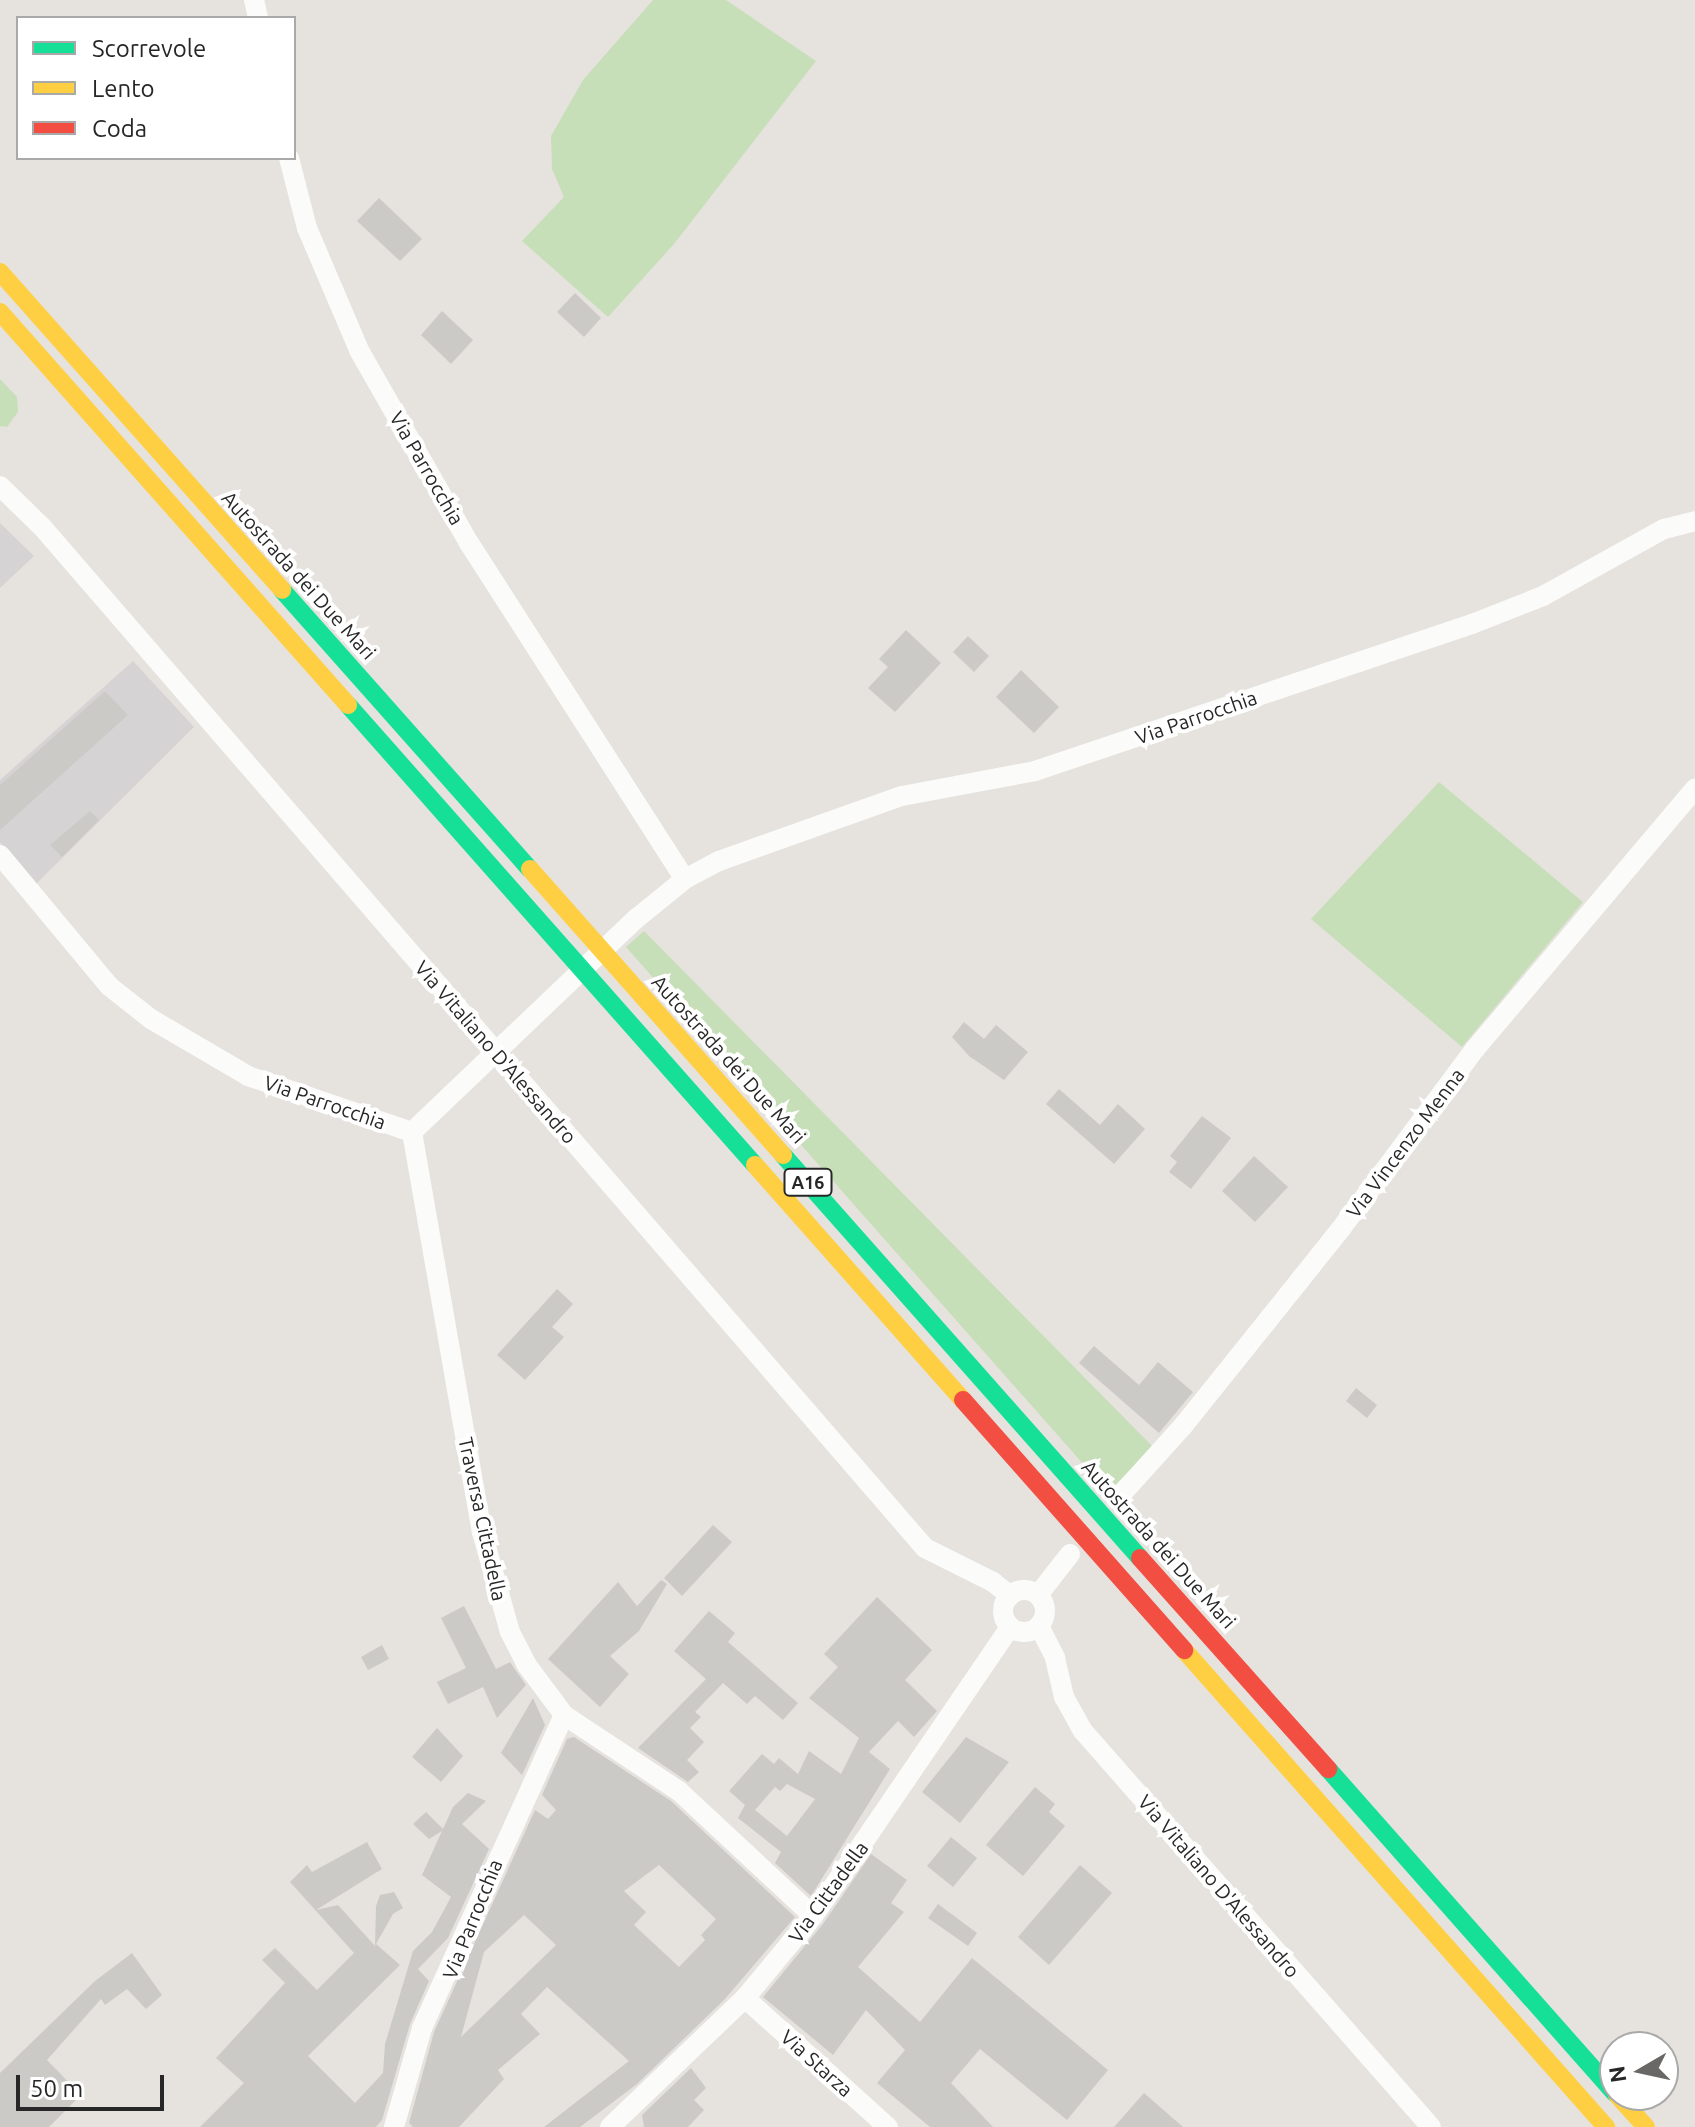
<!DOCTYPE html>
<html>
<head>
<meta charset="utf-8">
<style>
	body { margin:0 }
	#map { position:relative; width:1695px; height:2127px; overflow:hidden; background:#e6e2de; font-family:Ubuntu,sans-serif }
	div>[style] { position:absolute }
	.industrial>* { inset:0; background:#d6d3d5 }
	.green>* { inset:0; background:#c7dfb9 }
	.building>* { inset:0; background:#cccac7 }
	.street>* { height:20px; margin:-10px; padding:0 10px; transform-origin:10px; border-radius:10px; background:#fbfbfa }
	.street>.ring { margin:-10px; padding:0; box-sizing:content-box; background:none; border:20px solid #fbfbfa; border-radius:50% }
	.fast>* { height:18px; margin:-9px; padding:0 9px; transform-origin:9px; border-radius:9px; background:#16e098 }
	.slow>* { height:18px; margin:-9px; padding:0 9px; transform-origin:9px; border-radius:9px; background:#ffcf43 }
	.jam>* { height:18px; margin:-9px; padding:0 9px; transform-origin:9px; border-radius:9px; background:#f24e42 }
	span { translate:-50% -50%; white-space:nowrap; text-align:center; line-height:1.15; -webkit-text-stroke:8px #fff; paint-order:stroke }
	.shield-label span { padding:2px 6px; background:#fff; border:2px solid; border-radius:6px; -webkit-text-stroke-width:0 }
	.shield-label { font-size:18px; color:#272727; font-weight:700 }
	.street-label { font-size:20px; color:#272727 }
	.legend { position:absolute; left:16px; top:16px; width:280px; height:144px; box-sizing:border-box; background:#fff; border:2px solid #a9a9a9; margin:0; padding:10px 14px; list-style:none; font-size:24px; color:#272727 }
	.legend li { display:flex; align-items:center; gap:16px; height:40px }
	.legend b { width:40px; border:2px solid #a9a9a9 }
	.north { position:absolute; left:1599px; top:2031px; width:80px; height:80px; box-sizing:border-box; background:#fff; border:2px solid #a9a9a9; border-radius:50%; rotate:261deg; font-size:22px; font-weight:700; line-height:32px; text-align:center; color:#272727 }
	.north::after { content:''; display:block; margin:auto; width:28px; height:36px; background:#6a6867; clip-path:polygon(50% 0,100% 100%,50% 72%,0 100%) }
	.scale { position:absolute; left:16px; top:2075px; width:148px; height:36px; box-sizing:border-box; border:4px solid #272727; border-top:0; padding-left:10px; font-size:24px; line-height:28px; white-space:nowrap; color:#272727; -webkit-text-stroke:6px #fff; paint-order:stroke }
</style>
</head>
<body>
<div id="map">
	<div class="industrial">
		<i style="clip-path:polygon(0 523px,34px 556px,0 588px)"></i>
		<i style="clip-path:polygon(133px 661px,194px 727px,34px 886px,0 842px,0 780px)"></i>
	</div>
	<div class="green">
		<i style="clip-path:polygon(653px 0,726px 0,816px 61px,674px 244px,608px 317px,522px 241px,564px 197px,552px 169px,551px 136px,583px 80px)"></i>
		<i style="clip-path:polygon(0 379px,17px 397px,18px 412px,7px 427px,0 426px)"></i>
		<i style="clip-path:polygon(1439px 782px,1583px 902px,1462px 1047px,1311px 919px)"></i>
		<i style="clip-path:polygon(644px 931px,1153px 1447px,1108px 1492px,626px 947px)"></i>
	</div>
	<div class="building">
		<i style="clip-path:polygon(379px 198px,422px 239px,400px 261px,357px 221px)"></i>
		<i style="clip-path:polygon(575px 293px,601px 318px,584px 337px,557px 312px)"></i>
		<i style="clip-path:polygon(442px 311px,473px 340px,451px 364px,421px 335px)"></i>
		<i style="clip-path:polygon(906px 630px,941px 663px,895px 712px,868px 688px,888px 667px,879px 659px)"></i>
		<i style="clip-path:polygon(968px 636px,989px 656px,974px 672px,953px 652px)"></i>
		<i style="clip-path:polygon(1021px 670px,1059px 707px,1034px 733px,996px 697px)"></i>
		<i style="clip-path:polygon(105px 691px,128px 715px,0 830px,0 785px)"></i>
		<i style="clip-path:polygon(90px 811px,99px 820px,62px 857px,50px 845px)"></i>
		<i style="clip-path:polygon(964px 1022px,984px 1039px,996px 1025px,1028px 1052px,1004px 1080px,969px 1056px,952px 1037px)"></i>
		<i style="clip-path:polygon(1059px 1089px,1100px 1125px,1118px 1104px,1145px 1129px,1114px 1164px,1046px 1104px)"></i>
		<i style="clip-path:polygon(1202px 1116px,1231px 1138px,1191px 1189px,1169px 1172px,1177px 1162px,1170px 1156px)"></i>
		<i style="clip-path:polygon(1254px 1156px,1288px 1187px,1255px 1222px,1222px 1191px)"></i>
		<i style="clip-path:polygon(557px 1289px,573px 1304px,552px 1327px,564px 1337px,525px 1380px,497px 1355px)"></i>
		<i style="clip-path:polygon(1094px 1346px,1139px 1385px,1158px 1362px,1193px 1392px,1159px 1433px,1079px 1363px)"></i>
		<i style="clip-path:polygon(1356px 1388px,1377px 1405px,1367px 1418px,1346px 1401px)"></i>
		<i style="clip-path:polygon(713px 1525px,732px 1542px,682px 1596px,664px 1578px)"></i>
		<i style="clip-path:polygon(661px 1580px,667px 1584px,639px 1631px,610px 1656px,629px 1674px,600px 1707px,548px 1659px,618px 1582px,637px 1606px)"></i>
		<i style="clip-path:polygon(evenodd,877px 1597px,932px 1650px,905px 1680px,937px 1711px,914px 1737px,898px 1721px,869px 1752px,890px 1769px,811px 1896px,775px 1863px,781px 1852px,738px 1818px,745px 1805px,729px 1791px,762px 1754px,774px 1764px,779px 1758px,798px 1774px,809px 1751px,841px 1774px,859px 1738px,809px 1698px,838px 1667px,824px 1654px,877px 1597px,787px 1784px,815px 1799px,787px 1836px,755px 1810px,775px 1787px,780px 1791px,787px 1784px)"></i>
		<i style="clip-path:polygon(464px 1606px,496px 1669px,510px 1662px,526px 1685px,497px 1718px,483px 1687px,448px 1704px,437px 1682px,466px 1668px,441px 1618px)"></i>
		<i style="clip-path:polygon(709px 1611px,735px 1633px,728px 1642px,798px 1703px,783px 1720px,755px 1696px,747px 1704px,723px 1683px,695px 1712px,701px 1717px,690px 1728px,704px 1742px,687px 1760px,699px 1772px,688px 1782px,638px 1748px,706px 1679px,674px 1651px)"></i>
		<i style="clip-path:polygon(382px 1645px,389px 1659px,368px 1670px,361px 1657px)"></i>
		<i style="clip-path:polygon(533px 1698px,545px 1725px,522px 1775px,501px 1753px)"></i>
		<i style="clip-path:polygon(437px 1728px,463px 1756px,441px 1782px,412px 1757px)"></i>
		<i style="clip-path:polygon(evenodd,574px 1737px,671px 1801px,795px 1917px,724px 2000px,637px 2084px,580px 2127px,544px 2127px,629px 2061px,547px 1987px,521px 2014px,540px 2034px,498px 2070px,504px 2079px,459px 2127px,413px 2127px,409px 2123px,434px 2032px,535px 1810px,548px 1819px,556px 1810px,542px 1795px,567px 1739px,574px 1737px,659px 1865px,716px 1919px,701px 1935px,705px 1940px,679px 1967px,634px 1925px,646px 1912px,624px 1891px,659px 1865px,574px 1737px,524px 1915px,556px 1945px,461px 2037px,484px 1952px,524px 1915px)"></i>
		<i style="clip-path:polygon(966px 1737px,1009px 1762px,960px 1823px,922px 1792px)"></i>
		<i style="clip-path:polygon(1035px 1787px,1055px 1804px,1049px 1812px,1065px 1826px,1023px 1876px,986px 1845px)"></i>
		<i style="clip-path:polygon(468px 1793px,486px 1801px,462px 1824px,489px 1849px,448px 1938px,418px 1969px,429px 1981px,410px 2024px,382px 2120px,376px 2127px,200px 2127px,244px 2083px,216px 2058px,285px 1983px,262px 1960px,275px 1948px,317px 1990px,354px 1953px,290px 1882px,307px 1865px,312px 1872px,367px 1842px,382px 1869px,316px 1910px,338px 1905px,375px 1946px,376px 1906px,380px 1895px,394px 1892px,403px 1908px,393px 1914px,376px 1944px,400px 1965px,308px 2056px,355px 2103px,383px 2073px,385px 2044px,413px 1951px,432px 1932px,451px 1897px,422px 1875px,442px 1831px,429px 1839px,413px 1824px,426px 1812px,443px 1829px,453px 1807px)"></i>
		<i style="clip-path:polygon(951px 1837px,977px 1858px,953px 1887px,927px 1866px)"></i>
		<i style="clip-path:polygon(871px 1854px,907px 1880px,891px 1903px,904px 1912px,858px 1967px,920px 2022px,972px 1958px,1108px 2070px,1067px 2120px,980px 2049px,951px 2083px,993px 2127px,930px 2127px,877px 2083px,905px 2050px,866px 2010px,833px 2055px,763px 1997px,823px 1924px)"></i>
		<i style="clip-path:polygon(1080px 1865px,1112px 1893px,1049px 1965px,1018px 1937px)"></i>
		<i style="clip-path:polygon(938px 1904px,977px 1933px,968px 1946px,928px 1918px)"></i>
		<i style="clip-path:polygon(132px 1953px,162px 1995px,146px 2009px,127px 1989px,105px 2005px,101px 1999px,47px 2060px,81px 2095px,49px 2127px,0 2127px,0 2073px,95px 1981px)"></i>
		<i style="clip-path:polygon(691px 2068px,706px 2088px,694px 2100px,704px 2110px,688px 2127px,644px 2127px,642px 2115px)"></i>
		<i style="clip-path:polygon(1144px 2093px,1183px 2127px,1114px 2127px)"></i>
	</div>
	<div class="street">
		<i style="left:254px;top:0;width:18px;rotate:77deg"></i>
		<i style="left:289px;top:158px;width:72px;rotate:75.6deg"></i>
		<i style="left:307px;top:228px;width:135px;rotate:66.9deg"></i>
		<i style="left:360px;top:352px;width:220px;rotate:60.3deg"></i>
		<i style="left:469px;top:543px;width:399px;rotate:57.3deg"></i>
		<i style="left:0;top:486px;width:60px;rotate:44.3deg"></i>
		<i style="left:43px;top:528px;width:1348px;rotate:49.15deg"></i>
		<i style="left:925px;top:1548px;width:76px;rotate:26.6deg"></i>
		<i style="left:993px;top:1582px;width:22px;rotate:39deg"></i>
		<i style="left:0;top:855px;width:170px;rotate:50.2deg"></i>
		<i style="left:109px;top:986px;width:53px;rotate:38.2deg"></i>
		<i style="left:151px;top:1019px;width:113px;rotate:30.4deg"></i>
		<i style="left:248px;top:1076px;width:173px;rotate:18.9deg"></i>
		<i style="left:412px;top:1132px;width:311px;rotate:-43.6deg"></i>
		<i style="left:637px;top:918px;width:62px;rotate:-39.1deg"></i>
		<i style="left:685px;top:879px;width:38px;rotate:-28deg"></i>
		<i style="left:719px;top:861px;width:194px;rotate:-19.6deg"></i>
		<i style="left:902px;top:796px;width:135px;rotate:-10.6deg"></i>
		<i style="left:1035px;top:771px;width:461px;rotate:-18.6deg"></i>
		<i style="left:1472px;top:624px;width:76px;rotate:-21.5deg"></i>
		<i style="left:1543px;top:596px;width:138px;rotate:-29deg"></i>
		<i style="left:1664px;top:529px;width:32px;rotate:-14deg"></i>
		<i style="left:412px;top:1132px;width:406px;rotate:80.1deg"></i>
		<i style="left:482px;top:1532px;width:104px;rotate:74.4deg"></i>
		<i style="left:510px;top:1632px;width:36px;rotate:63deg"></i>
		<i style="left:526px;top:1664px;width:64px;rotate:53.3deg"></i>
		<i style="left:564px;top:1715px;width:138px;rotate:33.5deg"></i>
		<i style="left:679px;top:1791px;width:183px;rotate:43deg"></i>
		<i style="left:1118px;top:1498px;width:97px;rotate:-47.9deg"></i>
		<i style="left:1183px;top:1426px;width:251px;rotate:-51.3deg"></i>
		<i style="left:1340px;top:1230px;width:226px;rotate:-53.3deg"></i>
		<i style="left:1475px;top:1049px;width:341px;rotate:-49.8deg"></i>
		<i class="ring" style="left:1003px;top:1590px;width:22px;height:22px"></i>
		<i style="left:1038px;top:1595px;width:52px;rotate:-52deg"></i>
		<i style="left:1039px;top:1626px;width:36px;rotate:63deg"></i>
		<i style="left:1055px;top:1658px;width:40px;rotate:77deg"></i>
		<i style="left:1064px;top:1697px;width:39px;rotate:61deg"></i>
		<i style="left:1083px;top:1731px;width:527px;rotate:48.69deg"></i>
		<i style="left:745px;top:1998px;width:193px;rotate:42.1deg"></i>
		<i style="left:394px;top:2127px;width:103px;rotate:-74.2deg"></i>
		<i style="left:422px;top:2028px;width:344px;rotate:-65.6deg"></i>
		<i style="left:610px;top:2127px;width:187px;rotate:-43.7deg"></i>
		<i style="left:745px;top:1998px;width:107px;rotate:-50.3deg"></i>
		<i style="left:813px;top:1916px;width:350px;rotate:-55.7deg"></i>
	</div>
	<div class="fast">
		<i style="left:282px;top:590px;width:373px;rotate:48.4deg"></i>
		<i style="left:348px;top:705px;width:614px;rotate:48.5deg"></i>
		<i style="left:783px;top:1155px;width:538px;rotate:48.46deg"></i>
		<i style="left:1328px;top:1769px;width:433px;rotate:48.5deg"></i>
	</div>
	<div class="slow">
		<i style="left:0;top:272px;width:425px;rotate:48.4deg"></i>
		<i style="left:0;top:312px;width:525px;rotate:48.48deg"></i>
		<i style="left:530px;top:869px;width:382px;rotate:48.5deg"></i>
		<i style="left:755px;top:1165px;width:314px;rotate:48.5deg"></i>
		<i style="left:1184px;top:1650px;width:637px;rotate:48.5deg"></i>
		<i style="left:1617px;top:2095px;width:43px;rotate:47.8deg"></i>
	</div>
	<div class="jam">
		<i style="left:963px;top:1400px;width:334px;rotate:48.5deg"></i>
		<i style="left:1140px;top:1558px;width:283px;rotate:48.3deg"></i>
	</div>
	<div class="shield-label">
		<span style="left:808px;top:1182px">A16</span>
	</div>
	<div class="street-label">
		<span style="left:427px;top:468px;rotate:60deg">Via Parrocchia</span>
		<span style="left:299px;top:575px;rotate:48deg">Autostrada dei Due Mari</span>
		<span style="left:1196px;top:717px;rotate:-19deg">Via Parrocchia</span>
		<span style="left:496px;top:1052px;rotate:49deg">Via Vitaliano D'Alessandro</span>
		<span style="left:729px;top:1059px;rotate:48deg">Autostrada dei Due Mari</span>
		<span style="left:325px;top:1102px;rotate:19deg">Via Parrocchia</span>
		<span style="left:1405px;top:1143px;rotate:-53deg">Via Vincenzo Menna</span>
		<span style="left:483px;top:1519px;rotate:78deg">Traversa Cittadella</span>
		<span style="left:1159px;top:1544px;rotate:48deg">Autostrada dei Due Mari</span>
		<span style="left:1219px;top:1886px;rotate:49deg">Via Vitaliano D'Alessandro</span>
		<span style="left:828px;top:1892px;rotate:-54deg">Via Cittadella</span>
		<span style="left:472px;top:1919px;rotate:-68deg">Via Parrocchia</span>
		<span style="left:817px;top:2063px;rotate:42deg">Via Starza</span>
	</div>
	<ul class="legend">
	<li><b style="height:10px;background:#16e098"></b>Scorrevole</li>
	<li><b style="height:10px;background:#ffcf43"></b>Lento</li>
	<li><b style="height:10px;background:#f24e42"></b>Coda</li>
	</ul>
	<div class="north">N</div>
	<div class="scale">50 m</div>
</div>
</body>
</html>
